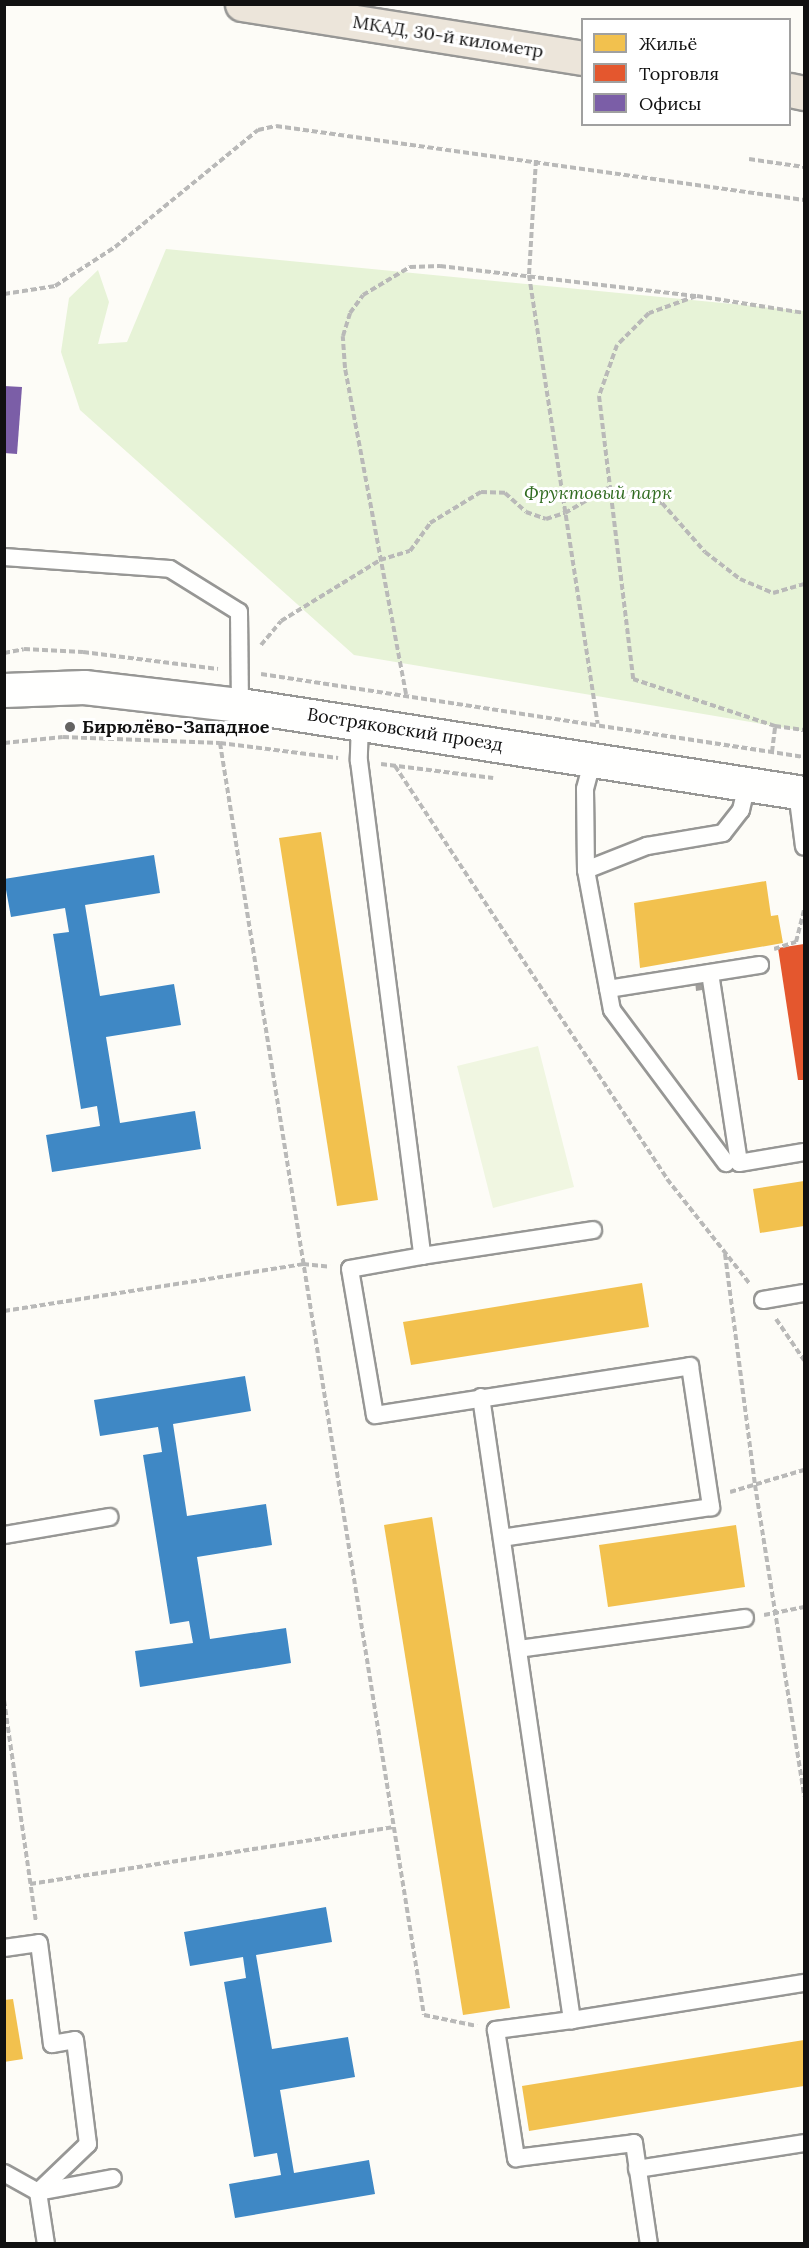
<!DOCTYPE html>
<html>
<head>
<meta charset="utf-8">
<style>
	body { margin:0 }
	#map { position:relative; width:809px; height:2248px; overflow:hidden; background:#fdfcf7; font-family:Lora,serif }
	div>[style] { position:absolute }
	.green>* { inset:0; background:#e7f3d7 }
	.pitch>* { inset:0; background:#f0f6e1 }
	.homes>* { inset:0; background:#f2c14e }
	.shops>* { inset:0; background:#e4572e }
	.offices>* { inset:0; background:#7b5ea7 }
	.schools>* { inset:0; background:#3f88c5 }
	.building>* { inset:0; background:#a19f9c }
	.path>* { height:4px; margin-top:-2px; transform-origin:0; background:repeating-linear-gradient(90deg,#b9b9b8 0 6px,transparent 0 9px) }
	.roads { filter:drop-shadow(2px 0 #979795) drop-shadow(-2px 0 #979795) drop-shadow(0 2px #979795) drop-shadow(0 -2px #979795) }
	.service>* { height:16px; margin:-8px; padding:0 8px; transform-origin:8px; border-radius:8px; background:#fffffe }
	.tertiary>* { height:33px; margin:-16.5px; padding:0 16.5px; transform-origin:16.5px; border-radius:16.5px; background:#fffffe }
	.trunk>* { height:33px; margin:-16.5px; padding:0 16.5px; transform-origin:16.5px; border-radius:16.5px; background:#ece5da }
	.dots>* { width:16px; height:16px; translate:-50% -50%; box-sizing:border-box; border:3px solid #fff; border-radius:50% }
	span { translate:-50% -50%; white-space:nowrap; text-align:center; line-height:1.15; -webkit-text-stroke:6px #fff; paint-order:stroke }
	.street-label { font-size:18px; color:#111 }
	.park-label { font-size:18px; color:#2f6b1f; font-style:italic }
	.poi-label { font-size:18px; color:#111; font-weight:700 }
	.left { translate:0 -50%; text-align:left }
	.frame { position:absolute; inset:0; border:6px solid #111; pointer-events:none }
	.legend { position:absolute; left:581px; top:18px; width:210px; height:108px; box-sizing:border-box; background:#fff; border:2px solid #a0a0a0; margin:0; padding:8px 10px; list-style:none; font-size:18px; color:#111 }
	.legend li { display:flex; align-items:center; gap:12px; height:30px }
	.legend b { width:30px; border:2px solid #a0a0a0 }
</style>
</head>
<body>
<div id="map">
	<div class="green">
		<i style="clip-path:polygon(166px 249px,804px 311px,804px 731px,354px 655px,80px 410px,61px 352px,69px 298px,98px 270px,109px 302px,98px 344px,127px 342px)"></i>
	</div>
	<div class="pitch">
		<i style="clip-path:polygon(538px 1046px,574px 1187px,493px 1208px,457px 1066px)"></i>
	</div>
	<div class="homes">
		<i style="clip-path:polygon(321px 832px,378px 1200px,337px 1206px,279px 838px)"></i>
		<i style="clip-path:polygon(766px 881px,771px 916px,778px 915px,783px 943px,640px 968px,634px 903px)"></i>
		<i style="clip-path:polygon(804px 1181px,804px 1226px,760px 1233px,753px 1189px)"></i>
		<i style="clip-path:polygon(642px 1283px,649px 1327px,411px 1365px,403px 1322px)"></i>
		<i style="clip-path:polygon(432px 1517px,510px 2008px,463px 2015px,384px 1525px)"></i>
		<i style="clip-path:polygon(736px 1525px,745px 1587px,608px 1607px,599px 1545px)"></i>
		<i style="clip-path:polygon(13px 1999px,23px 2059px,4px 2062px,4px 2000px)"></i>
		<i style="clip-path:polygon(804px 2040px,804px 2086px,529px 2131px,522px 2086px)"></i>
	</div>
	<div class="shops">
		<i style="clip-path:polygon(804px 944px,804px 1080px,798px 1080px,778px 948px)"></i>
	</div>
	<div class="offices">
		<i style="clip-path:polygon(4px 386px,22px 387px,17px 454px,4px 453px)"></i>
	</div>
	<div class="schools">
		<i style="clip-path:polygon(154px 855px,160px 893px,85px 905px,100px 996px,174px 984px,181px 1025px,106px 1037px,120px 1123px,195px 1111px,201px 1149px,52px 1172px,46px 1135px,100px 1126px,97px 1106px,81px 1109px,53px 934px,69px 932px,65px 908px,11px 917px,4px 879px)"></i>
		<i style="clip-path:polygon(245px 1376px,251px 1411px,173px 1424px,187px 1516px,266px 1504px,272px 1545px,197px 1557px,210px 1639px,286px 1628px,291px 1663px,140px 1687px,135px 1651px,193px 1643px,189px 1621px,170px 1624px,143px 1455px,162px 1452px,160px 1439px,158px 1427px,100px 1436px,94px 1400px)"></i>
		<i style="clip-path:polygon(326px 1907px,332px 1942px,256px 1955px,272px 2049px,348px 2037px,355px 2077px,280px 2090px,294px 2173px,369px 2160px,375px 2194px,235px 2218px,229px 2184px,281px 2175px,277px 2153px,254px 2157px,224px 1982px,246px 1978px,243px 1957px,190px 1966px,184px 1932px)"></i>
	</div>
	<div class="building">
		<i style="clip-path:polygon(706px 978px,708px 989px,696px 991px,695px 980px)"></i>
	</div>
	<div class="path">
		<i style="left:749px;top:159px;width:56px;rotate:8.3deg"></i>
		<i style="left:536px;top:160px;width:115px;rotate:93.5deg"></i>
		<i style="left:529px;top:275px;width:454px;rotate:81.3deg"></i>
		<i style="left:4px;top:294px;width:52px;rotate:-8.9deg"></i>
		<i style="left:55px;top:286px;width:72px;rotate:-33deg"></i>
		<i style="left:115px;top:247px;width:185px;rotate:-39.3deg"></i>
		<i style="left:258px;top:130px;width:18px;rotate:-13deg"></i>
		<i style="left:276px;top:126px;width:533px;rotate:7.98deg"></i>
		<i style="left:696px;top:296px;width:50px;rotate:160.1deg"></i>
		<i style="left:649px;top:313px;width:45px;rotate:135deg"></i>
		<i style="left:617px;top:345px;width:54px;rotate:109.4deg"></i>
		<i style="left:599px;top:396px;width:285px;rotate:83.1deg"></i>
		<i style="left:633px;top:679px;width:150px;rotate:18.3deg"></i>
		<i style="left:775px;top:726px;width:29px;rotate:8deg"></i>
		<i style="left:261px;top:645px;width:31px;rotate:-50deg"></i>
		<i style="left:281px;top:621px;width:116px;rotate:-31.6deg"></i>
		<i style="left:380px;top:560px;width:31px;rotate:-17deg"></i>
		<i style="left:410px;top:551px;width:34px;rotate:-54deg"></i>
		<i style="left:430px;top:523px;width:60px;rotate:-31.3deg"></i>
		<i style="left:481px;top:492px;width:24px;rotate:2deg"></i>
		<i style="left:505px;top:493px;width:28px;rotate:42deg"></i>
		<i style="left:526px;top:512px;width:21px;rotate:19deg"></i>
		<i style="left:546px;top:519px;width:20px;rotate:-18deg"></i>
		<i style="left:565px;top:513px;width:50px;rotate:-30.2deg"></i>
		<i style="left:608px;top:488px;width:56px;rotate:15.5deg"></i>
		<i style="left:662px;top:503px;width:65px;rotate:48.7deg"></i>
		<i style="left:705px;top:552px;width:44px;rotate:37.6deg"></i>
		<i style="left:740px;top:579px;width:36px;rotate:23deg"></i>
		<i style="left:773px;top:593px;width:32px;rotate:-16deg"></i>
		<i style="left:4px;top:653px;width:20px;rotate:-11deg"></i>
		<i style="left:24px;top:649px;width:59px;rotate:2.9deg"></i>
		<i style="left:83px;top:652px;width:136px;rotate:7.2deg"></i>
		<i style="left:261px;top:674px;width:549px;rotate:8.69deg"></i>
		<i style="left:406px;top:694px;width:332px;rotate:-100.6deg"></i>
		<i style="left:345px;top:368px;width:32px;rotate:-94deg"></i>
		<i style="left:343px;top:336px;width:24px;rotate:-73deg"></i>
		<i style="left:350px;top:313px;width:22px;rotate:-54deg"></i>
		<i style="left:363px;top:295px;width:55px;rotate:-30.8deg"></i>
		<i style="left:410px;top:267px;width:30px;rotate:-2deg"></i>
		<i style="left:440px;top:266px;width:259px;rotate:6.7deg"></i>
		<i style="left:697px;top:296px;width:108px;rotate:9deg"></i>
		<i style="left:4px;top:743px;width:59px;rotate:-5.8deg"></i>
		<i style="left:63px;top:737px;width:157px;rotate:2.2deg"></i>
		<i style="left:220px;top:743px;width:119px;rotate:7.2deg"></i>
		<i style="left:220px;top:743px;width:1288px;rotate:80.89deg"></i>
		<i style="left:424px;top:2015px;width:54px;rotate:11.7deg"></i>
		<i style="left:772px;top:752px;width:26px;rotate:-83deg"></i>
		<i style="left:381px;top:764px;width:113px;rotate:7.1deg"></i>
		<i style="left:395px;top:766px;width:495px;rotate:56.6deg"></i>
		<i style="left:667px;top:1179px;width:134px;rotate:51.7deg"></i>
		<i style="left:774px;top:949px;width:23px;rotate:-18deg"></i>
		<i style="left:796px;top:942px;width:34px;rotate:-76deg"></i>
		<i style="left:725px;top:1254px;width:233px;rotate:82.6deg"></i>
		<i style="left:755px;top:1485px;width:315px;rotate:81deg"></i>
		<i style="left:4px;top:1311px;width:303px;rotate:-8.9deg"></i>
		<i style="left:303px;top:1264px;width:27px;rotate:6deg"></i>
		<i style="left:776px;top:1319px;width:50px;rotate:55.7deg"></i>
		<i style="left:730px;top:1492px;width:77px;rotate:-16.6deg"></i>
		<i style="left:764px;top:1615px;width:41px;rotate:-11.3deg"></i>
		<i style="left:4px;top:1700px;width:224px;rotate:81.8deg"></i>
		<i style="left:30px;top:1884px;width:367px;rotate:-8.9deg"></i>
	</div>
	<div class="roads">
		<div class="service">
			<i style="left:4px;top:557px;width:166px;rotate:4.1deg"></i>
			<i style="left:170px;top:569px;width:81px;rotate:31.9deg"></i>
			<i style="left:239px;top:612px;width:93px;rotate:89.4deg"></i>
			<i style="left:360px;top:723px;width:38px;rotate:92deg"></i>
			<i style="left:359px;top:761px;width:499px;rotate:82.7deg"></i>
			<i style="left:422px;top:1256px;width:73px;rotate:169.8deg"></i>
			<i style="left:350px;top:1269px;width:148px;rotate:80.3deg"></i>
			<i style="left:375px;top:1415px;width:319px;rotate:-8.8deg"></i>
			<i style="left:690px;top:1366px;width:143px;rotate:81.5deg"></i>
			<i style="left:711px;top:1507px;width:211px;rotate:171.6deg"></i>
			<i style="left:593px;top:759px;width:31px;rotate:105deg"></i>
			<i style="left:585px;top:789px;width:81px;rotate:89.3deg"></i>
			<i style="left:586px;top:870px;width:142px;rotate:79.5deg"></i>
			<i style="left:612px;top:1010px;width:191px;rotate:53.3deg"></i>
			<i style="left:797px;top:792px;width:55px;rotate:82.7deg"></i>
			<i style="left:586px;top:870px;width:66px;rotate:-21.5deg"></i>
			<i style="left:647px;top:846px;width:77px;rotate:-9.7deg"></i>
			<i style="left:723px;top:833px;width:29px;rotate:-52deg"></i>
			<i style="left:741px;top:810px;width:27px;rotate:-77deg"></i>
			<i style="left:710px;top:973px;width:192px;rotate:81.3deg"></i>
			<i style="left:739px;top:1163px;width:66px;rotate:-9.6deg"></i>
			<i style="left:608px;top:989px;width:154px;rotate:-9deg"></i>
			<i style="left:422px;top:1256px;width:173px;rotate:-8.6deg"></i>
			<i style="left:763px;top:1300px;width:42px;rotate:-9.7deg"></i>
			<i style="left:481px;top:1397px;width:630px;rotate:81.69deg"></i>
			<i style="left:572px;top:2020px;width:77px;rotate:172.5deg"></i>
			<i style="left:496px;top:2030px;width:130px;rotate:81.1deg"></i>
			<i style="left:516px;top:2158px;width:119px;rotate:-7.2deg"></i>
			<i style="left:634px;top:2143px;width:102px;rotate:81.6deg"></i>
			<i style="left:4px;top:1535px;width:107px;rotate:-9.7deg"></i>
			<i style="left:518px;top:1649px;width:229px;rotate:-7.8deg"></i>
			<i style="left:4px;top:1948px;width:35px;rotate:-8deg"></i>
			<i style="left:39px;top:1943px;width:102px;rotate:82.7deg"></i>
			<i style="left:52px;top:2044px;width:23px;rotate:-10deg"></i>
			<i style="left:75px;top:2040px;width:105px;rotate:82.9deg"></i>
			<i style="left:88px;top:2144px;width:69px;rotate:136.2deg"></i>
			<i style="left:38px;top:2192px;width:53px;rotate:81.3deg"></i>
			<i style="left:572px;top:2020px;width:235px;rotate:-9.1deg"></i>
			<i style="left:637px;top:2169px;width:169px;rotate:-8.8deg"></i>
			<i style="left:4px;top:2173px;width:39px;rotate:29deg"></i>
			<i style="left:38px;top:2192px;width:76px;rotate:-10.6deg"></i>
		</div>
		<div class="tertiary">
			<i style="left:4px;top:690px;width:80px;rotate:-2.1deg"></i>
			<i style="left:84px;top:687px;width:157px;rotate:6.6deg"></i>
			<i style="left:240px;top:705px;width:571px;rotate:8.87deg"></i>
		</div>
		<div class="trunk">
			<i style="left:242px;top:4px;width:344px;rotate:9deg"></i>
			<i style="left:790px;top:90px;width:14px;rotate:12deg"></i>
		</div>
	</div>
	<div class="dots">
		<i style="left:70px;top:727px;background:#646362"></i>
	</div>
	<div class="street-label">
		<span style="left:448px;top:37px;rotate:9deg">МКАД, 30-й километр</span>
		<span style="left:405px;top:730px;rotate:9deg">Востряковский проезд</span>
	</div>
	<div class="park-label">
		<span style="left:598px;top:493px">Фруктовый парк</span>
	</div>
	<div class="poi-label">
		<span class="left" style="left:82px;top:727px">Бирюлёво-Западное</span>
	</div>
	<div class="frame"></div>
	<ul class="legend">
	<li><b style="height:16px;background:#f2c14e"></b>Жильё</li>
	<li><b style="height:16px;background:#e4572e"></b>Торговля</li>
	<li><b style="height:16px;background:#7b5ea7"></b>Офисы</li>
	</ul>
</div>
</body>
</html>
